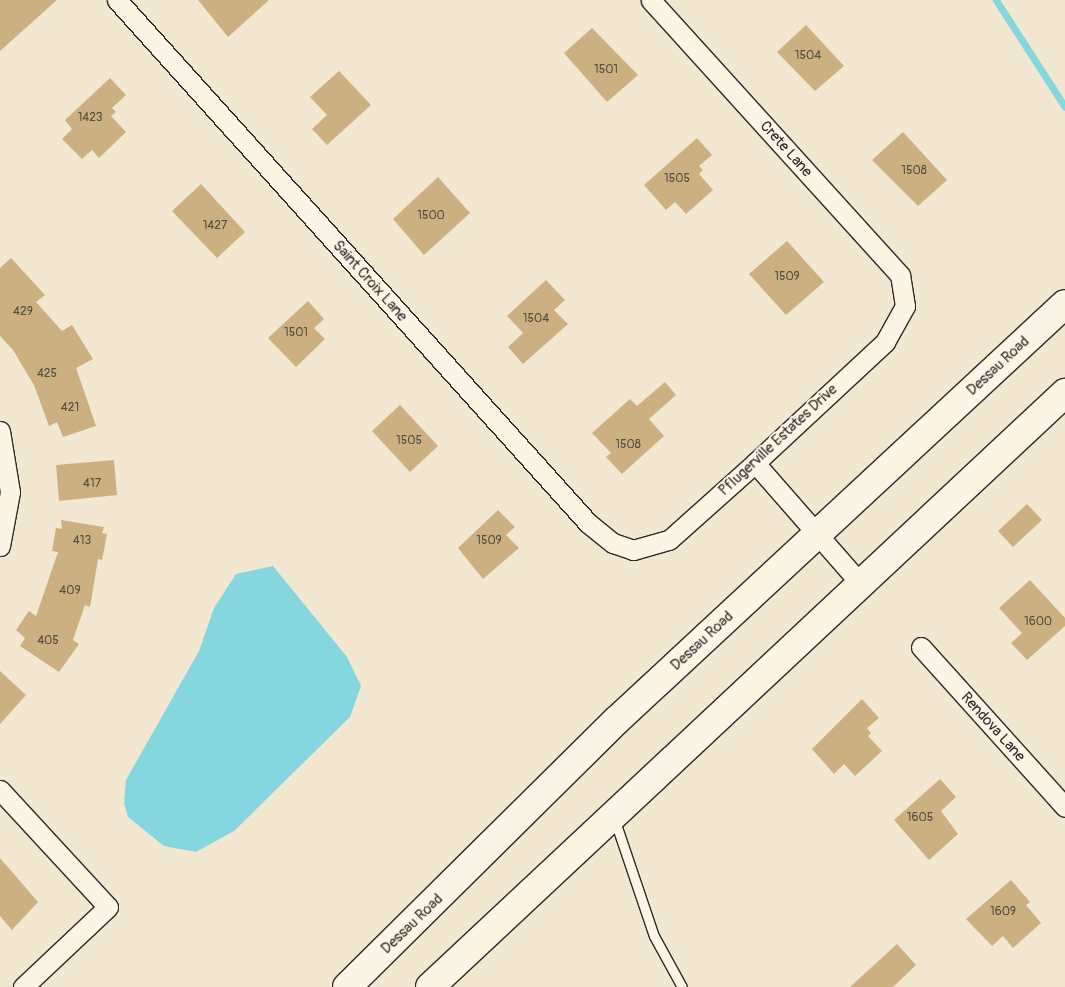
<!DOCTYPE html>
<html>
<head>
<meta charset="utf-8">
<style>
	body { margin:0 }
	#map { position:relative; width:1065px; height:987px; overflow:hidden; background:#f2e7d1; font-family:Pangolin,sans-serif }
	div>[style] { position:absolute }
	.water>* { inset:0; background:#85d6de }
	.stream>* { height:7px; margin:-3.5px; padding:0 3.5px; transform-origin:3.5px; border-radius:3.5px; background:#85d6de }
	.building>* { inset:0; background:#ccb081 }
	.roads { filter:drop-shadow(1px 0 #2b2b2b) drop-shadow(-1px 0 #2b2b2b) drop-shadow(0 1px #2b2b2b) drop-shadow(0 -1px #2b2b2b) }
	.service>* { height:9px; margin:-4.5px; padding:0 4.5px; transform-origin:4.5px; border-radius:4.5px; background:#fcf5e5 }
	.minor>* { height:19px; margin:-9.5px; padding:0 9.5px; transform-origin:9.5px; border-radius:9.5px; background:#fcf5e5 }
	.primary>* { height:28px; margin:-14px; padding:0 14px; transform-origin:14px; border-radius:14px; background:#fcf5e5 }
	span { translate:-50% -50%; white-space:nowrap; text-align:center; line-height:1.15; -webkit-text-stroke:4px #fcf5e5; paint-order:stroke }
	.number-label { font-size:12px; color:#534c40 }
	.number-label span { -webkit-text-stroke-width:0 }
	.street-label { font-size:15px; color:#2b2b2b }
</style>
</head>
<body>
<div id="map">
	<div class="water">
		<i style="clip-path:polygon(273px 566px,347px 657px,361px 686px,350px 717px,234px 831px,196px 852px,164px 846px,128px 817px,124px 803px,126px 780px,199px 651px,214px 608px,236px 574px)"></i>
	</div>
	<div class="stream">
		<i style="left:996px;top:0;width:127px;rotate:57.2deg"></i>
	</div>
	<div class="building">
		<i style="clip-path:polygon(0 0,57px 0,0 51px)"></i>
		<i style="clip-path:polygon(198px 0,269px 0,228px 37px)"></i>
		<i style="clip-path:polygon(806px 25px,844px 66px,815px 91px,777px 52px)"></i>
		<i style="clip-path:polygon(592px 28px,638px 75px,607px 102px,564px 53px)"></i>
		<i style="clip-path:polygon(339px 71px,371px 105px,327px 145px,312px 129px,327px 115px,310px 97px)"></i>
		<i style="clip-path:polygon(110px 78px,126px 95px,112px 108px,116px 112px,111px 116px,126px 132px,99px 158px,92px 150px,82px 159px,62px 139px,72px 129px,65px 120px)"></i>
		<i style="clip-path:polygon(903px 132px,947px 180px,918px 206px,872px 160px)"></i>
		<i style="clip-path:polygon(697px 138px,712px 155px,699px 166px,703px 170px,699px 174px,713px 190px,686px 214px,675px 202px,666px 210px,644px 185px)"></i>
		<i style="clip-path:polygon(438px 177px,470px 213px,424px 255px,393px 219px)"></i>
		<i style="clip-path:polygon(201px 184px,245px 232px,217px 258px,172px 211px)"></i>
		<i style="clip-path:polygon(787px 241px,824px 282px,786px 315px,749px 274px)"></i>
		<i style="clip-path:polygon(11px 258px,45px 295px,36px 302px,62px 331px,72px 325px,93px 359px,76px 368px,96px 426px,63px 437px,57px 422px,49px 426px,34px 385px,13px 350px,0 336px,0 268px)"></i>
		<i style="clip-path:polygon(546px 280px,565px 300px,554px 310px,568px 324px,523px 364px,508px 347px,523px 333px,507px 316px)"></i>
		<i style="clip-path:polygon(308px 301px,324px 319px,314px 328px,325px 339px,296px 367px,268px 338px)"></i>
		<i style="clip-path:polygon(665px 382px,676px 395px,649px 419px,664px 436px,622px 474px,606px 457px,611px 453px,592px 433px,630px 399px,637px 406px)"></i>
		<i style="clip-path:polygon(400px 405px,438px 446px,410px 472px,372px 431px)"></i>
		<i style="clip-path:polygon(114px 460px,117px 495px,59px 501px,56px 465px)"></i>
		<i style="clip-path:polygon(1027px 504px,1042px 520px,1013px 547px,998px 531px)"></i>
		<i style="clip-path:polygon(498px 510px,515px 527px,506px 535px,519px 548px,483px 579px,458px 548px)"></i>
		<i style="clip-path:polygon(61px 520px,104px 527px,102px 533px,107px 534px,102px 560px,98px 559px,90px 607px,85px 605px,73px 640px,79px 644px,59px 672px,20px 646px,25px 638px,16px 630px,29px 611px,36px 616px,58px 552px,52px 551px,56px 528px,62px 529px)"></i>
		<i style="clip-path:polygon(1030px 580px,1065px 618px,1065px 626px,1027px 660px,1011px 643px,1022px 633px,999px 608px)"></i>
		<i style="clip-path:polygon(0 671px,26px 695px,0 724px)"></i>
		<i style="clip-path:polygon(862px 699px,879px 718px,867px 728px,871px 733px,868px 736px,882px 751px,855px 776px,844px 764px,834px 774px,812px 749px)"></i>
		<i style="clip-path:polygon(940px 779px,956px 797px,941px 811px,958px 834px,929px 860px,894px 820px)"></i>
		<i style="clip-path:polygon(0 858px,38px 902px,12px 930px,0 916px)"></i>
		<i style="clip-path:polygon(1011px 880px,1030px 902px,1026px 905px,1041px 923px,1013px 948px,1003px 936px,992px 946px,966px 919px)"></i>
		<i style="clip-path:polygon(897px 944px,916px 965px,893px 987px,850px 987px)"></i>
	</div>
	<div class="roads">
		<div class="service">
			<i style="left:615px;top:821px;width:121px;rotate:71.3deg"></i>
			<i style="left:654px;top:936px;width:58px;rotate:61.2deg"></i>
		</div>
		<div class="minor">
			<i style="left:117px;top:0;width:704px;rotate:47.99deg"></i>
			<i style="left:588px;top:523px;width:32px;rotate:39deg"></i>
			<i style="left:613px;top:543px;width:21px;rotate:19deg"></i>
			<i style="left:633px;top:550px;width:37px;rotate:-16deg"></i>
			<i style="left:669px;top:540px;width:115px;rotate:-41.8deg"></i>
			<i style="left:755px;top:463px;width:178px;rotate:-42.9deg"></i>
			<i style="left:885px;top:342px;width:41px;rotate:-60.9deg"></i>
			<i style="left:905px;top:306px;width:31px;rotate:-99deg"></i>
			<i style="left:900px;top:275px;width:371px;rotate:-132.2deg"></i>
			<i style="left:0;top:431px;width:62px;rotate:80.7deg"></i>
			<i style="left:10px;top:492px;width:55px;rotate:100.5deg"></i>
			<i style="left:755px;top:463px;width:161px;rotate:48.8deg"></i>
			<i style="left:921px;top:647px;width:215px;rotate:48deg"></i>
			<i style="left:0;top:790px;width:159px;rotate:47.3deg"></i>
			<i style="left:108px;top:907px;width:117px;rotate:136.7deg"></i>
		</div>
		<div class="primary">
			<i style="left:347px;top:987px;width:380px;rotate:-44.7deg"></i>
			<i style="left:617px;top:720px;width:611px;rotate:-42.88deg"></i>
			<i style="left:430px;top:987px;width:870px;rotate:-43.09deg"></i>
		</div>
	</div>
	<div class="number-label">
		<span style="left:808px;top:56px">1504</span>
		<span style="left:606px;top:70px">1501</span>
		<span style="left:90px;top:118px">1423</span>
		<span style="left:914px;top:171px">1508</span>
		<span style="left:677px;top:179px">1505</span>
		<span style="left:431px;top:216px">1500</span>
		<span style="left:215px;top:226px">1427</span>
		<span style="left:787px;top:277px">1509</span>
		<span style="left:23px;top:312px">429</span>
		<span style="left:536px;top:319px">1504</span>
		<span style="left:296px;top:333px">1501</span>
		<span style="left:47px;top:374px">425</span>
		<span style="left:70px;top:408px">421</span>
		<span style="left:409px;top:441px">1505</span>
		<span style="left:628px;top:445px">1508</span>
		<span style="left:92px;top:484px">417</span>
		<span style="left:82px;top:541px">413</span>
		<span style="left:489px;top:541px">1509</span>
		<span style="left:70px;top:591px">409</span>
		<span style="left:1038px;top:622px">1600</span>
		<span style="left:48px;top:641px">405</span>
		<span style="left:920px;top:818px">1605</span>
		<span style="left:1003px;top:912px">1609</span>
	</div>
	<div class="street-label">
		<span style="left:786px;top:149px;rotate:48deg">Crete Lane</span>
		<span style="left:370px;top:281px;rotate:48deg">Saint Croix Lane</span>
		<span style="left:998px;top:366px;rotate:-43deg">Dessau Road</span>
		<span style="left:778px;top:440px;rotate:-43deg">Pflugerville Estates Drive</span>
		<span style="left:702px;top:641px;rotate:-43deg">Dessau Road</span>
		<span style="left:993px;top:727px;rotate:48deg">Rendova Lane</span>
		<span style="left:412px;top:924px;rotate:-44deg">Dessau Road</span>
	</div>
</div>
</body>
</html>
